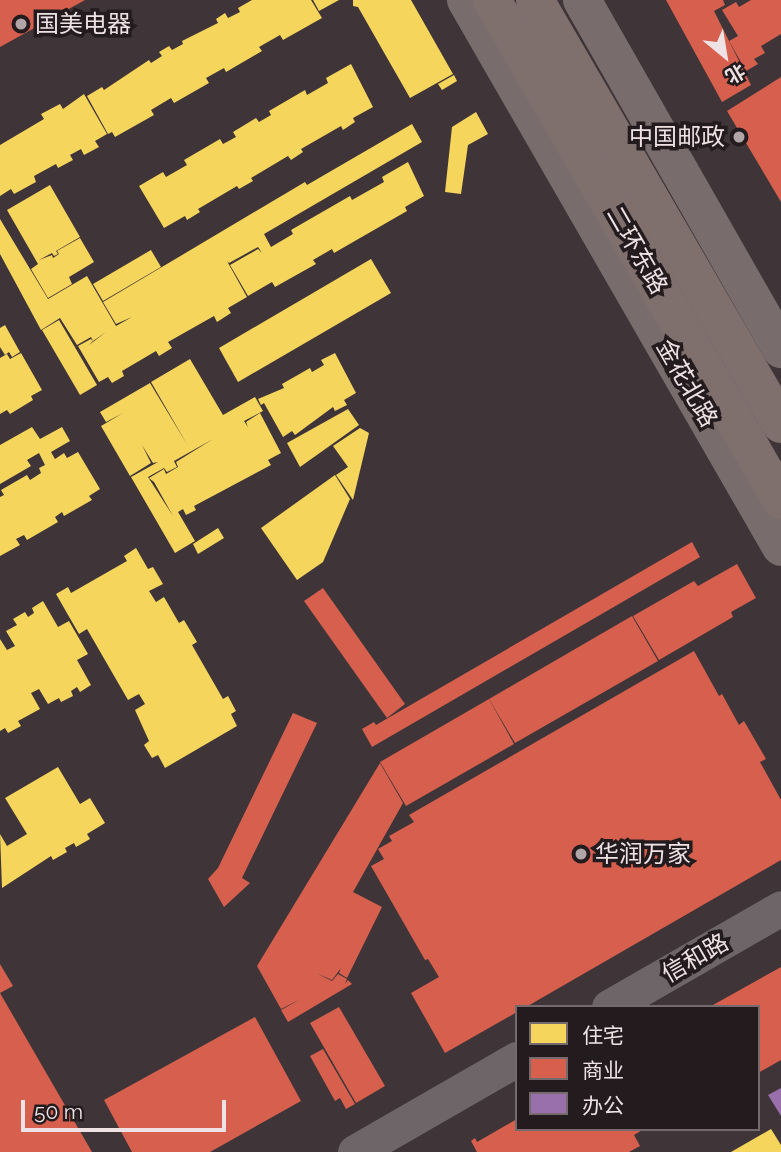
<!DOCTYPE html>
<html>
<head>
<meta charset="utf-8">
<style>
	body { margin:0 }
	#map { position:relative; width:781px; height:1152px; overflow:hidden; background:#3f3538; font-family:Raleway,"Noto Sans SC",sans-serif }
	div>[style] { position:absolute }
	.homes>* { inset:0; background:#f6d55c }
	.shops>* { inset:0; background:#d6604d }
	.offices>* { inset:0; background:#9970ab }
	.minor>* { height:35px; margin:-17.5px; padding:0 17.5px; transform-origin:17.5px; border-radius:17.5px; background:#6d6567 }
	.major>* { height:38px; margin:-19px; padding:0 19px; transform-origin:19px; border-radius:19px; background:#796c6c }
	.highway>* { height:38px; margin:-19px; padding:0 19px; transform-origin:19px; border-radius:19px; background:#7f706e }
	.dots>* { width:19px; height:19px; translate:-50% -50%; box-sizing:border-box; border:4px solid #241b1e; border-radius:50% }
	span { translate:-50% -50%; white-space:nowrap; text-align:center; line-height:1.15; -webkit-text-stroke:7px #241b1e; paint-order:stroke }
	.poi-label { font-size:24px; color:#efe2e5 }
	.left { translate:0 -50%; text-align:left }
	.right { translate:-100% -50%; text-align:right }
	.street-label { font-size:24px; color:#efe2e5 }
	.legend { position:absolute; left:515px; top:1005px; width:245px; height:126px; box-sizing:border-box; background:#241b1e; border:2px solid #756b6e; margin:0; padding:9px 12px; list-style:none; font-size:21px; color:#efe2e5 }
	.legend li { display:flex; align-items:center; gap:14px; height:35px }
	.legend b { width:35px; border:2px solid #756b6e }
	.north { position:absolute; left:690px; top:21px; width:70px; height:70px; -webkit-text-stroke:5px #241b1e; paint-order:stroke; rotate:150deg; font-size:19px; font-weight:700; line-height:28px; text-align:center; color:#efe2e5 }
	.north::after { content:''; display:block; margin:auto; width:24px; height:32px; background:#efe2e5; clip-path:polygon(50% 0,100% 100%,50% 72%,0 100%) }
	.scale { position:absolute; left:21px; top:1100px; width:205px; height:32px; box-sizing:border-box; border:4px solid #efe2e5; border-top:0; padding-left:9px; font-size:21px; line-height:24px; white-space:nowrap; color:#efe2e5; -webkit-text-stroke:5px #241b1e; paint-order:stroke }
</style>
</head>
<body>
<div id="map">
	<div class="homes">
		<i style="clip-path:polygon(252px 0,311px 0,322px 18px,283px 40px,280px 35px,259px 47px,262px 51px,226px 72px,224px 68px,206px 78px,209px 83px,174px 103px,171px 98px,151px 110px,154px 115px,115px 137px,112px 132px,108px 134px,87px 96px,102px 87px,104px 90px,149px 60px,151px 63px,162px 56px,159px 52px,169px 46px,172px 50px,183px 44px,182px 41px,218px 23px,216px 19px,225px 13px,228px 18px,240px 12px,238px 8px)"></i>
		<i style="clip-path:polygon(313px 0,339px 0,319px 11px)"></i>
		<i style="clip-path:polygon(353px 0,411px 0,453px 74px,410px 98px,358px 7px,353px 6px)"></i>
		<i style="clip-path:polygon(351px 64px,373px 107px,353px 118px,355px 122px,343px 130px,341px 126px,301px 149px,303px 152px,291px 160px,288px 156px,251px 178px,253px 181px,239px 189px,237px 186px,198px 209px,200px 212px,187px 220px,185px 216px,164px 228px,139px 186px,163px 172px,166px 177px,187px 165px,184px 160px,220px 139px,223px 144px,236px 137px,233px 132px,256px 118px,259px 122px,271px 115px,269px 111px,305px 90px,307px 95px,328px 83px,326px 78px)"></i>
		<i style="clip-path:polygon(454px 75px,457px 81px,442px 90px,438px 84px)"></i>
		<i style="clip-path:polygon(84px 94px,107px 134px,95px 141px,99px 147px,84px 155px,81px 149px,70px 155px,73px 160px,58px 168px,56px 164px,34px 176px,36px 182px,14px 194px,11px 189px,0 196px,0 145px,44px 119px,41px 114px,60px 104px,63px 109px)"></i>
		<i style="clip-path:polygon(476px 112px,488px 134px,468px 145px,461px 194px,445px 192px,452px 127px)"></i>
		<i style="clip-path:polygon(412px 124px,422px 142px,264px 234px,271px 247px,293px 234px,291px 230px,350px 196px,352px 200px,384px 182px,382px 177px,408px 162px,424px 196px,405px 207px,407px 211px,334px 253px,332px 249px,313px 260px,316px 264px,275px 287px,272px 282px,248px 296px,230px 265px,258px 249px,262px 253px,258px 247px,229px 263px,227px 261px,247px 297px,228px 308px,231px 313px,217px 322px,214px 316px,168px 342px,172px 348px,159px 356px,156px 351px,122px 371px,124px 376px,112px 383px,108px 377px,99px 382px,78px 346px,91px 339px,93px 341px,89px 345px,106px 332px,93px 341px,91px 337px,77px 345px,60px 318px,41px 330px,0 254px,0 219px,48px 299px,87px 276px,116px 326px,132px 317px,116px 324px,103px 302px,305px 182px,307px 185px)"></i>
		<i style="clip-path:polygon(50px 185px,80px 237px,56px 251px,58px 254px,54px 256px,52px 253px,39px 260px,52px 255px,53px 258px,59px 254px,57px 251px,80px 238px,94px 262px,69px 277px,72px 284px,48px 298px,31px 269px,38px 264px,7px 210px)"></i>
		<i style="clip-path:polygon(151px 250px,161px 267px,103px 301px,93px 284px)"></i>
		<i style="clip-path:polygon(371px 259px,391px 293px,238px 382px,219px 348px)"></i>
		<i style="clip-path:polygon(59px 320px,97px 385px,80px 395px,42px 330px)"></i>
		<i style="clip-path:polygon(5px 325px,20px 352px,12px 357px,9px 352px,5px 355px,0 347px,0 328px)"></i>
		<i style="clip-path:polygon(21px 353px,42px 390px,31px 396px,33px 400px,10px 414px,7px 410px,0 414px,0 358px,7px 354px,10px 359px)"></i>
		<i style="clip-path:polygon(335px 353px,356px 393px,344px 400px,347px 405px,335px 411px,333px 407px,295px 435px,292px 431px,283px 437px,264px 403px,261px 405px,258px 399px,284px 388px,282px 384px,310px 368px,312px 372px,324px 365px,321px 360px)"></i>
		<i style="clip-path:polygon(evenodd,190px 359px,223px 415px,255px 397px,263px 411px,244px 421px,248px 427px,246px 422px,260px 413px,281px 453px,268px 460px,271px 465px,194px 506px,196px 510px,186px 515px,183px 509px,178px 512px,195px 541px,175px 553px,131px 477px,158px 462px,153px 463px,142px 445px,151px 463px,130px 476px,101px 426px,123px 413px,106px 422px,100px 412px,150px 383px,188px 446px,151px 382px,190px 359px,213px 439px,176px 462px,178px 467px,166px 474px,164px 469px,149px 478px,154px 482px,173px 516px,148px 477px,164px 468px,167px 472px,177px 467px,174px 461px,213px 439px)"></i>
		<i style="clip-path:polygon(348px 409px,359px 425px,300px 467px,287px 443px)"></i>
		<i style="clip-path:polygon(32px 427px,40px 439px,62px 427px,70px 441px,51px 452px,55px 459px,64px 453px,67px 458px,78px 452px,100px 489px,89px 496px,92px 500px,64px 516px,62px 512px,55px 517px,58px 522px,27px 540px,24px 535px,16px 539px,20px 545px,0 556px,0 497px,4px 495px,1px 490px,27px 475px,30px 480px,41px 473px,39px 468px,45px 465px,39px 453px,27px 460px,31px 466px,0 484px,0 445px)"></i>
		<i style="clip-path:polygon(360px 428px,369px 433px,353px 500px,336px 475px,348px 467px,333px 446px)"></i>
		<i style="clip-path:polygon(335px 475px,350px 499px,323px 562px,297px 580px,261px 528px)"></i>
		<i style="clip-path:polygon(218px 528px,224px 538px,198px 554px,193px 544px)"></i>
		<i style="clip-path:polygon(136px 548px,148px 569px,153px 567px,163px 584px,149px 591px,156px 602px,164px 597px,179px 623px,184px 620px,197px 642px,192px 645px,223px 699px,228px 696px,236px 711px,231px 714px,237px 726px,165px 768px,158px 755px,152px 758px,144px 745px,149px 741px,135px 710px,145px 704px,139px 694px,128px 700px,87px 629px,79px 634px,56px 594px,68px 587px,71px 593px,127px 561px,124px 556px)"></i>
		<i style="clip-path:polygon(43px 601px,58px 627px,69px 621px,88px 654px,77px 660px,91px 685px,80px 692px,77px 687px,71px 691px,73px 696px,61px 702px,59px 698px,48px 704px,39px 689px,31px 693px,40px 709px,18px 721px,21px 726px,8px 733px,5px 728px,0 731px,0 639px,7px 650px,15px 646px,6px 631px,17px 625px,13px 619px,25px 612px,28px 617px,34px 613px,32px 608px)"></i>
		<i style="clip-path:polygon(58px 767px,80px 804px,90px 798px,105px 823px,87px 834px,90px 839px,76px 847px,74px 843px,65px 848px,67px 852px,53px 860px,51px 856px,2px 888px,0 834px,7px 846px,27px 834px,5px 798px)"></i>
		<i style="clip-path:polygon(771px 1129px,781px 1145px,781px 1152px,731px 1152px)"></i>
	</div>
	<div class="shops">
		<i style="clip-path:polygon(0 0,85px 0,0 47px)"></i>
		<i style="clip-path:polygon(666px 0,723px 0,725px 5px,714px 11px,751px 85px,722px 102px)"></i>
		<i style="clip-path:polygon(751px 0,781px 0,781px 34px,761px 46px,765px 53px,754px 59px,758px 64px,746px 71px,729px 41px,738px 36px,722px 10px,736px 2px,739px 7px)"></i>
		<i style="clip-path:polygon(781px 77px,781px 202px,727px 111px)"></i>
		<i style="clip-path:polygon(692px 542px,700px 557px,372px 747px,362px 729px,374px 722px,376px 725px)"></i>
		<i style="clip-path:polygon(737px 564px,756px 598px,731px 612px,733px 617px,659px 660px,633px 616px,694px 581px,698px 586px)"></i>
		<i style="clip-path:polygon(323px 588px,405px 704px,387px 718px,304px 601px)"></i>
		<i style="clip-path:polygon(632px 616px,658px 661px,515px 743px,489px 699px)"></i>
		<i style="clip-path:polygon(694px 651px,719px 696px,722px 694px,739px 725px,744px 721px,766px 759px,760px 762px,781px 800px,781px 860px,526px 1007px,517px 1007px,517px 1012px,445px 1053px,411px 993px,439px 977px,428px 959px,425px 960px,371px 866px,384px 859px,378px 849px,392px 841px,389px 836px,414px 822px,409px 815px)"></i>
		<i style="clip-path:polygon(489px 699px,514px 744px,406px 806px,380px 762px)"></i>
		<i style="clip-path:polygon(293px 713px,317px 723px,242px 878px,250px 883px,224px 907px,208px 879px,218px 868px)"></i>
		<i style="clip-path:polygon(380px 763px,403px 803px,353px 892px,382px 907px,347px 978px,339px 973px,341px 968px,332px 980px,316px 973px,332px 981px,338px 974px,347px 979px,345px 984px,348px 980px,352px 984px,288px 1022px,281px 1010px,301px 999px,281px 1009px,257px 966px)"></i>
		<i style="clip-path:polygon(0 964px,13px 986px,0 993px,92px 1152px,0 1152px)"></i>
		<i style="clip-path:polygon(781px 967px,781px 1060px,758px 1073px,758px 1007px,713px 1005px)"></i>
		<i style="clip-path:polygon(339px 1007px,385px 1086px,356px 1103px,310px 1023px)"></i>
		<i style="clip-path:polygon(255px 1017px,301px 1101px,210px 1152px,132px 1152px,104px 1100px)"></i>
		<i style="clip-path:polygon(323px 1049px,355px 1104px,346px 1109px,340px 1098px,335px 1101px,310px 1056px)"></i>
		<i style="clip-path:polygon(517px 1119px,517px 1129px,644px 1129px,634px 1135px,640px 1146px,629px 1152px,477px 1152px,471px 1141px,475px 1138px,477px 1142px)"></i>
	</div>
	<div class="offices">
		<i style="clip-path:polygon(781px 1088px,781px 1116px,768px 1095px)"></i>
	</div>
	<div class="minor">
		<i style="left:609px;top:1007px;width:198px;rotate:-29.9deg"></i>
		<i style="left:355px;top:1152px;width:187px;rotate:-29.9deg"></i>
	</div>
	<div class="major">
		<i style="left:466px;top:0;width:631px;rotate:60.06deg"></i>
		<i style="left:582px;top:0;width:402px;rotate:60.3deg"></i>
	</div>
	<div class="highway">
		<i style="left:492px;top:0;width:578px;rotate:59.97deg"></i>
		<i style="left:535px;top:0;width:490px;rotate:59.9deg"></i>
	</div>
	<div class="dots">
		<i style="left:21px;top:24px;background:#b1a5a8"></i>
		<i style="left:739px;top:137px;background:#b1a5a8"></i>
		<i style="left:581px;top:854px;background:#b1a5a8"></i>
	</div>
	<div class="poi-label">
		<span class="left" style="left:35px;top:24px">国美电器</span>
		<span class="right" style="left:725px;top:137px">中国邮政</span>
		<span class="left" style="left:595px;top:854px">华润万家</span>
	</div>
	<div class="street-label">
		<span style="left:637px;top:250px;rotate:60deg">二环东路</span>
		<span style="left:687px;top:383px;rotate:60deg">金花北路</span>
		<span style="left:695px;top:958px;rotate:-30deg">信和路</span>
	</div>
	<ul class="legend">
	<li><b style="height:19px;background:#f6d55c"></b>住宅</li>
	<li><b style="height:19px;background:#d6604d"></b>商业</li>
	<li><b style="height:19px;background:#9970ab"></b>办公</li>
	</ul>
	<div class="north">北</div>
	<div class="scale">50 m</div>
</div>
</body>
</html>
